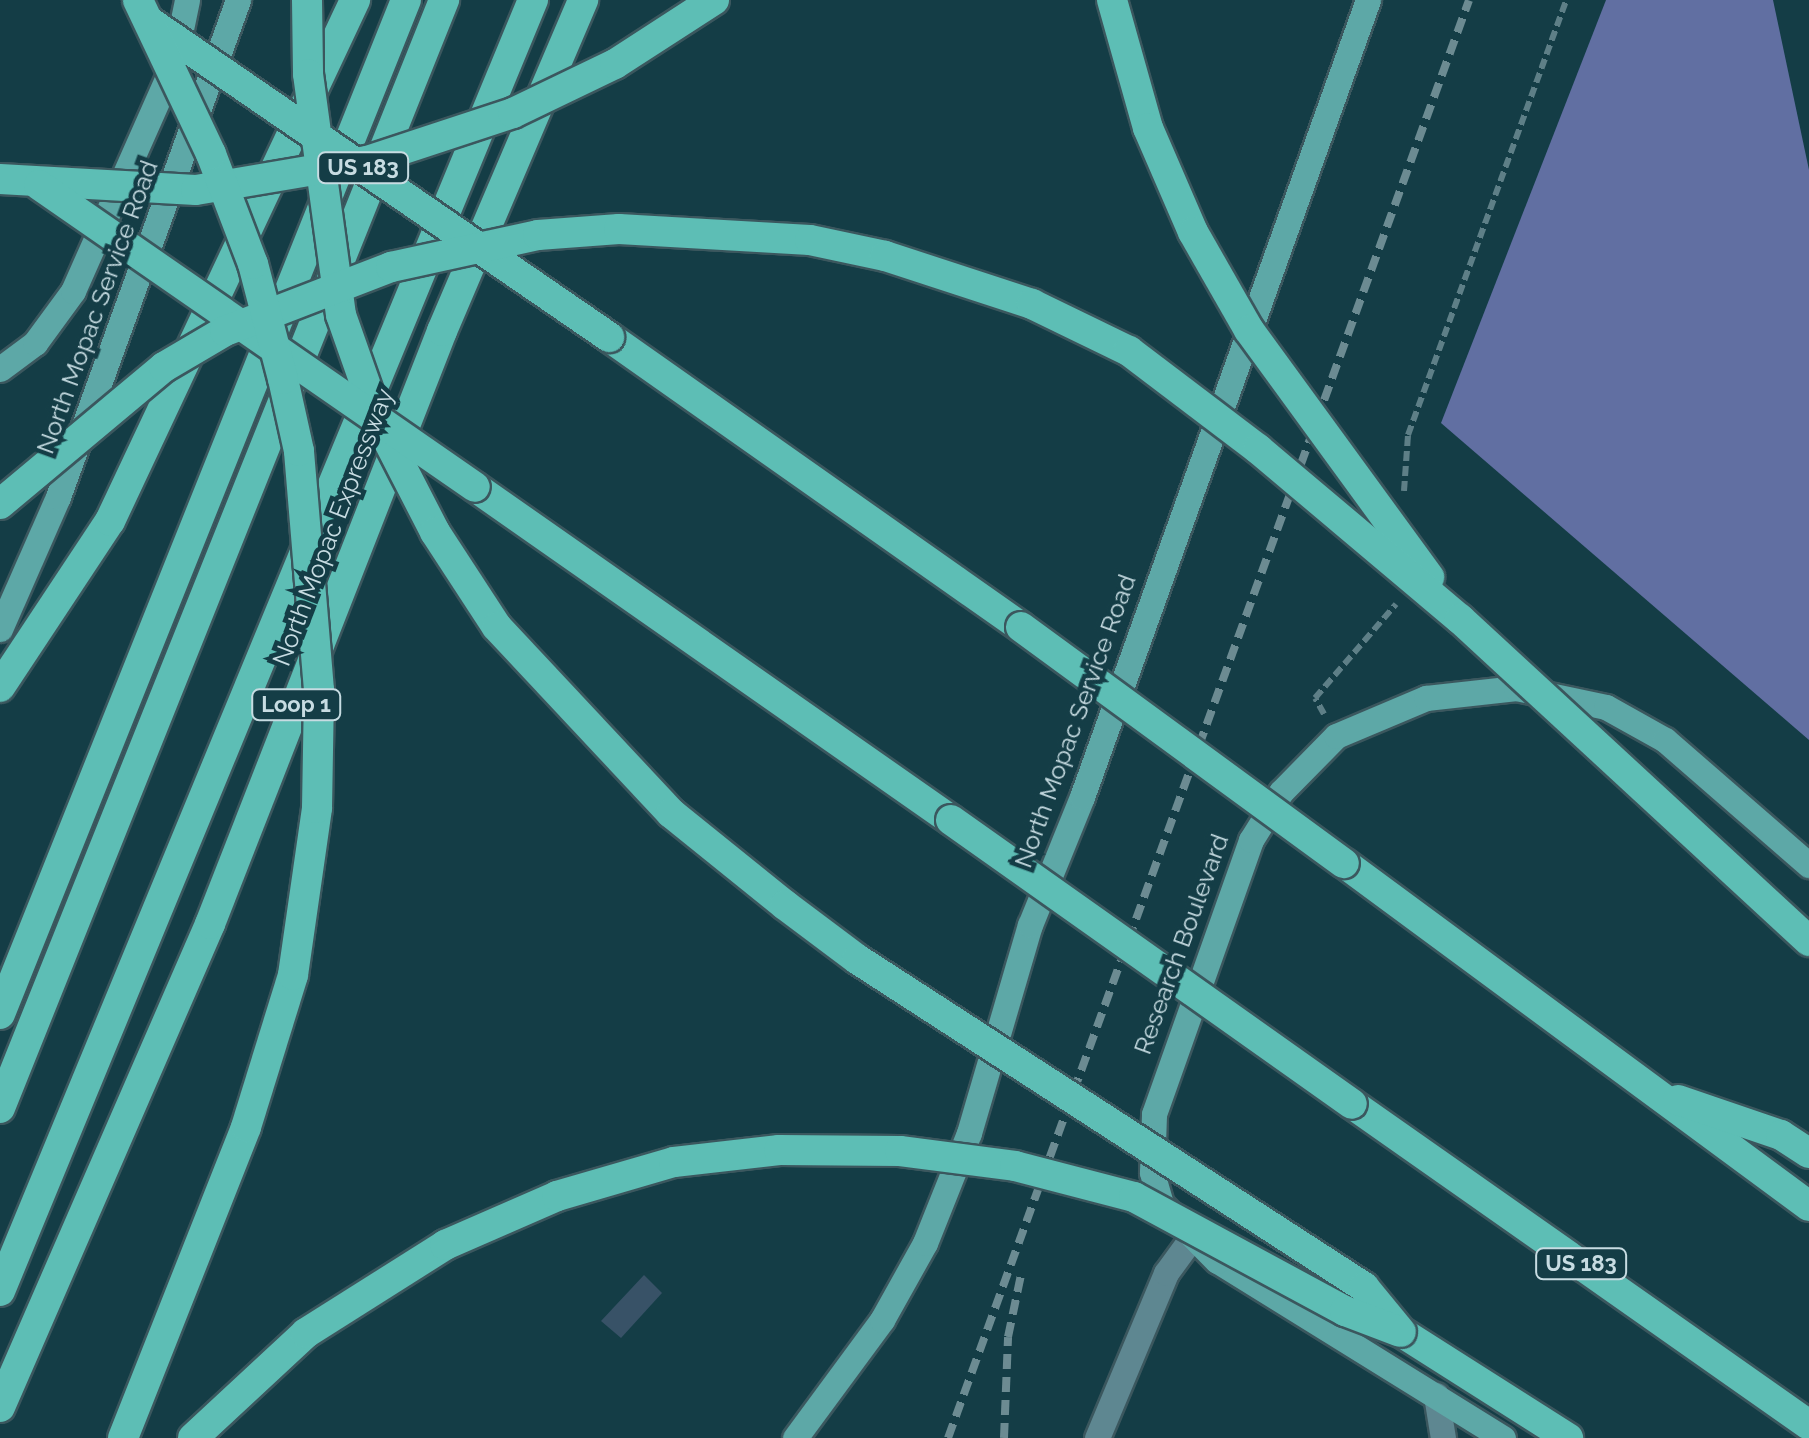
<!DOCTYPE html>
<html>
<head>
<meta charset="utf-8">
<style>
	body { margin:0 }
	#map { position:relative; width:1809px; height:1438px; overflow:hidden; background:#143d46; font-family:Raleway,sans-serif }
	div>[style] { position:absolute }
	.water>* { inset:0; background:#616fa2 }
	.building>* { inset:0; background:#385267 }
	.path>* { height:6px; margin-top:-3px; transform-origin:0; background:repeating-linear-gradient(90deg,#5e7f87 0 10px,transparent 0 15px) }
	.roads { filter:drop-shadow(2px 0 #3b575e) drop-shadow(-2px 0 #3b575e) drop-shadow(0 2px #3b575e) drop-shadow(0 -2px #3b575e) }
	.minor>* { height:25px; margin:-12.5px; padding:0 12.5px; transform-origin:12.5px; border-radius:12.5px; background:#5e8791 }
	.major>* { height:25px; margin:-12.5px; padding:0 12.5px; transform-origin:12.5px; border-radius:12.5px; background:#5da8a7 }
	.highway>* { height:30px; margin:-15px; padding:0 15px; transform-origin:15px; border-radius:15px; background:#5dbeb5 }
	.rail>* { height:8px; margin-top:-4px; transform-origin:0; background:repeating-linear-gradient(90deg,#6c8b92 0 15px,transparent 0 23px) }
	.bridges { filter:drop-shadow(2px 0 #3b575e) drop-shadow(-2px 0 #3b575e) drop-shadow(0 2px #3b575e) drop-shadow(0 -2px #3b575e) }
	.highway-bridge>* { height:30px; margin:-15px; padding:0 15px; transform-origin:15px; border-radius:15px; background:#5dbeb5 }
	span { translate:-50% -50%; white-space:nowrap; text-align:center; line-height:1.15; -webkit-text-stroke:9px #143d46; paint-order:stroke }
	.shield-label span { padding:2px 8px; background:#143d46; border:2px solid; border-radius:8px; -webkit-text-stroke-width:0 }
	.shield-label { font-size:22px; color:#c7dce2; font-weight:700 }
	.street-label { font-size:25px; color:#c7dce2 }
</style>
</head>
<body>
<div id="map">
	<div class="water">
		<i style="clip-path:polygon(1606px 0,1773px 0,1809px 170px,1809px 740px,1441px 423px)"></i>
	</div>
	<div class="building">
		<i style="clip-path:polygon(644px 1275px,662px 1293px,621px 1338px,601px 1321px)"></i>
	</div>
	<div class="path">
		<i style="left:1404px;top:491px;width:56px;rotate:-85.9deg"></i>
		<i style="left:1408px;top:435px;width:463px;rotate:-70deg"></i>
		<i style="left:1324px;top:714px;width:18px;rotate:-119deg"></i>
		<i style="left:1315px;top:698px;width:124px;rotate:-49.2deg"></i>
	</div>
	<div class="roads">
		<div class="minor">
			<i style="left:1436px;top:1395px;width:44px;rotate:80.8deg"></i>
			<i style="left:1097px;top:1438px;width:179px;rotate:-67.3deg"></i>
			<i style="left:1166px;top:1273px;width:46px;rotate:-53.9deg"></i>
		</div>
		<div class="major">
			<i style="left:0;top:369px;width:44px;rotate:-36.6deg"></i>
			<i style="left:35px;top:343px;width:64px;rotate:-53.8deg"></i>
			<i style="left:73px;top:291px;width:249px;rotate:-66.1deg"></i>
			<i style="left:174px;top:63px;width:64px;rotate:-78.3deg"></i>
			<i style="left:0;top:629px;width:144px;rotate:-66.3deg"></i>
			<i style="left:58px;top:497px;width:529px;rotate:-70.09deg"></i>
			<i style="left:795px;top:1438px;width:147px;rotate:-53.6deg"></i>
			<i style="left:882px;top:1320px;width:88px;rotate:-60.8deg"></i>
			<i style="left:925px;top:1243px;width:118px;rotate:-68.2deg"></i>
			<i style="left:969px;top:1133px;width:217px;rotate:-73.7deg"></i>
			<i style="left:1030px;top:925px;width:138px;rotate:-67.9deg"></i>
			<i style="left:1082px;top:797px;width:847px;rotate:-70.26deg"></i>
			<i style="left:1503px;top:1438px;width:336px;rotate:-148.2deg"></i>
			<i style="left:1217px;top:1261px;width:80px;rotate:-134.5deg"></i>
			<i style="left:1161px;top:1204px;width:33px;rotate:-106deg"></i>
			<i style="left:1152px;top:1172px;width:58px;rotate:-88deg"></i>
			<i style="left:1154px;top:1114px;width:291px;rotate:-70.5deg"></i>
			<i style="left:1251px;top:840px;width:57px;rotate:-58deg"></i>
			<i style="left:1281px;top:792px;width:78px;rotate:-45.5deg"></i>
			<i style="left:1336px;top:736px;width:98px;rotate:-22.9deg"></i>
			<i style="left:1426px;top:698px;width:91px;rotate:-6.3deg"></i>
			<i style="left:1516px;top:688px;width:92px;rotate:11.9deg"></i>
			<i style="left:1606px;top:707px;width:68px;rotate:29.2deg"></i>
			<i style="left:1665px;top:740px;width:191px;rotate:41deg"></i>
		</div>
		<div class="highway">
			<i style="left:609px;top:337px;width:504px;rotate:35.14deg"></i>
			<i style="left:475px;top:487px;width:581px;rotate:34.98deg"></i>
			<i style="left:0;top:687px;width:199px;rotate:-56.5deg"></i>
			<i style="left:110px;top:521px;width:576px;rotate:-64.81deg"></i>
			<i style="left:1344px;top:863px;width:578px;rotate:36.41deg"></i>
			<i style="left:0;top:1014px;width:1092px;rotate:-68.18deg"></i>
			<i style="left:1678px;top:1100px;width:109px;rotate:18.8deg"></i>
			<i style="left:1781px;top:1135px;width:33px;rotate:33deg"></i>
			<i style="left:1352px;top:1104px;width:558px;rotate:35.08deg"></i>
			<i style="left:0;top:1108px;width:1194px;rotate:-68.16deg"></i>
			<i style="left:0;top:1291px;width:1397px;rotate:-67.57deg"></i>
			<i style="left:1401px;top:1332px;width:198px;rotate:32.4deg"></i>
			<i style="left:0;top:1407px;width:527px;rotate:-66.5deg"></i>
			<i style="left:210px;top:924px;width:637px;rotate:-68.63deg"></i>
			<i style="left:442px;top:331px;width:360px;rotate:-66.9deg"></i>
		</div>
	</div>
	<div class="rail">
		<i style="left:948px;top:1438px;width:1529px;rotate:-70.08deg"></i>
		<i style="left:1004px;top:1438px;width:101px;rotate:-87.7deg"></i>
		<i style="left:1008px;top:1337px;width:68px;rotate:-78.2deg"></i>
	</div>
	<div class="bridges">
		<div class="highway-bridge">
			<i style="left:307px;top:0;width:74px;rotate:89.2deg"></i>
			<i style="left:308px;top:74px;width:243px;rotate:82.2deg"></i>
			<i style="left:341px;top:315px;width:114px;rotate:70.6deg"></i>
			<i style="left:379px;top:423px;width:123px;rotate:62.8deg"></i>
			<i style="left:435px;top:532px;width:113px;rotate:56.9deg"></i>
			<i style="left:497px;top:627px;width:255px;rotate:46.9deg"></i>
			<i style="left:671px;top:813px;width:146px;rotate:38.9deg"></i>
			<i style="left:785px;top:905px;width:90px;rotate:36.9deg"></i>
			<i style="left:857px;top:959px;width:604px;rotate:32.9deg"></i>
			<i style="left:1364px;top:1287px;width:58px;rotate:50.6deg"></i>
			<i style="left:1112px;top:0;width:133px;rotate:74.3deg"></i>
			<i style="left:1148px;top:128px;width:113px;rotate:66.6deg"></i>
			<i style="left:1193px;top:232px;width:113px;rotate:60.3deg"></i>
			<i style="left:1249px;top:330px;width:306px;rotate:53.9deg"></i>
			<i style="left:150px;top:22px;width:557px;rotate:34.46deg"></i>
			<i style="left:0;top:179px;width:196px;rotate:3.2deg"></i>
			<i style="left:196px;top:190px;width:173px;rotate:-9.6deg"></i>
			<i style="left:367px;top:161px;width:154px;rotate:-18.2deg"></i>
			<i style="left:513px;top:113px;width:113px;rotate:-25.7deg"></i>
			<i style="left:615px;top:64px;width:118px;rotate:-32.9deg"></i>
			<i style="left:39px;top:185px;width:530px;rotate:34.71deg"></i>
			<i style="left:0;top:504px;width:214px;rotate:-39.9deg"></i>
			<i style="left:164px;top:367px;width:71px;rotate:-30.5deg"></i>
			<i style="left:225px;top:331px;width:178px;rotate:-21.1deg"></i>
			<i style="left:391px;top:267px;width:150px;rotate:-12.3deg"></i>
			<i style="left:538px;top:235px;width:81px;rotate:-4.2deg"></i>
			<i style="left:619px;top:229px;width:191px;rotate:3.3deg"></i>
			<i style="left:810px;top:240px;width:77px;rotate:12deg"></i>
			<i style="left:885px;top:256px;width:155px;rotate:18.1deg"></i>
			<i style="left:1032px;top:304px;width:108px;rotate:25.9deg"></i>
			<i style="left:1129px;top:351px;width:162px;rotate:37.2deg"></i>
			<i style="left:1258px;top:449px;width:264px;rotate:40.1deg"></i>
			<i style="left:1460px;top:619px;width:475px;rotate:42.7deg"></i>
			<i style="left:1021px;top:627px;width:400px;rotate:36.2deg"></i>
			<i style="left:951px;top:820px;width:491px;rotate:35.3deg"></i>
			<i style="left:123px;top:1438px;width:334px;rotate:-68.4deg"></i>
			<i style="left:246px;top:1127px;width:159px;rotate:-72.8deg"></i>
			<i style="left:293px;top:975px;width:169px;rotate:-81.8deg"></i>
			<i style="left:317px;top:808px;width:118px;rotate:-89deg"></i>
			<i style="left:319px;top:690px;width:240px;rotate:-94.8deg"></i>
			<i style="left:299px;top:451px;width:74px;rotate:-102.5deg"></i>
			<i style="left:283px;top:379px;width:119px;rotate:-104.6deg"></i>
			<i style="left:253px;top:264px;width:118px;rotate:-110.9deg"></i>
			<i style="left:211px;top:154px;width:170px;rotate:-115.4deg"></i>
			<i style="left:193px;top:1438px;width:154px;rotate:-42.9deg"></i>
			<i style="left:306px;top:1333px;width:165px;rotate:-32.3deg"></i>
			<i style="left:445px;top:1245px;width:122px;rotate:-23.6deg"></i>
			<i style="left:557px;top:1196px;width:122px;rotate:-16.2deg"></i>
			<i style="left:674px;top:1162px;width:106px;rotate:-6.5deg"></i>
			<i style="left:779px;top:1150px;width:121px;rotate:0.5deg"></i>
			<i style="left:900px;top:1151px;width:116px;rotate:7.4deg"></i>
			<i style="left:1015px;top:1166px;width:123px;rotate:14.6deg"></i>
			<i style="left:1134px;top:1197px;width:240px;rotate:28.4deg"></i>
			<i style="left:1345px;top:1311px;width:57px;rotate:20.7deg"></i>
		</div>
	</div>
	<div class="shield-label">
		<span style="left:363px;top:168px">US 183</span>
		<span style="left:296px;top:705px">Loop 1</span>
		<span style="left:1581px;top:1264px">US 183</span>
	</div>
	<div class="street-label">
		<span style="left:97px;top:307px;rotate:-70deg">North Mopac Service Road</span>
		<span style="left:333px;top:527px;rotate:-69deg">North Mopac Expressway</span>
		<span style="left:1075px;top:721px;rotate:-70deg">North Mopac Service Road</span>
		<span style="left:1181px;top:944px;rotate:-70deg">Research Boulevard</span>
	</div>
</div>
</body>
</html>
